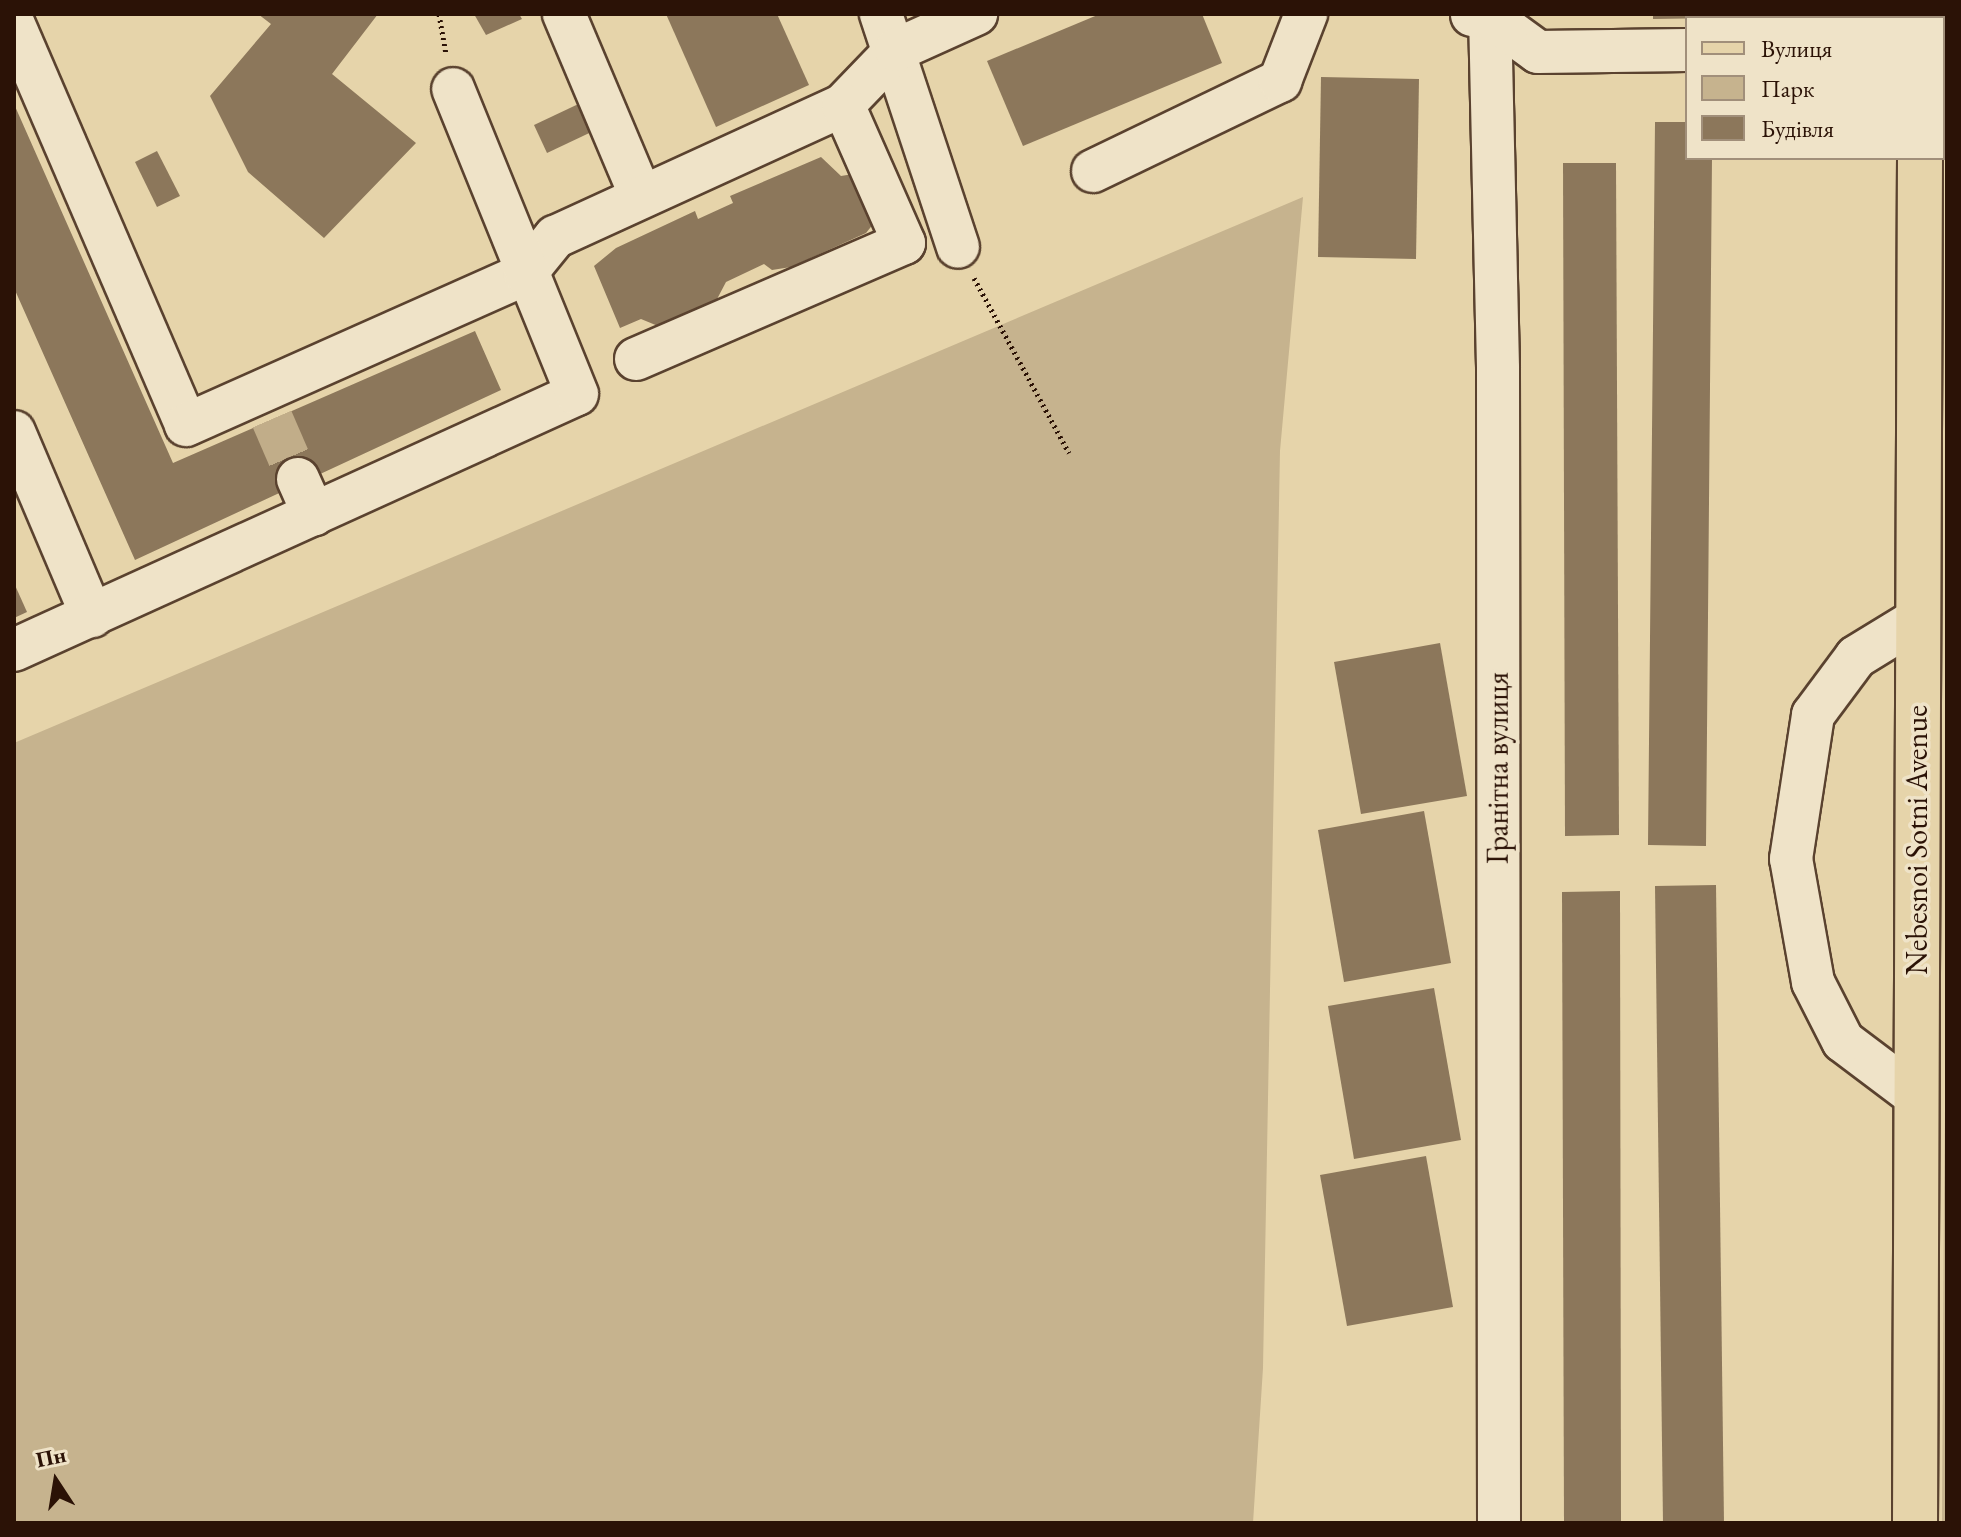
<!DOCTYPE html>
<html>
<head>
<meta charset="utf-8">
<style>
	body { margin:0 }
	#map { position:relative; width:1961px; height:1537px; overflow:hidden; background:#e6d4aa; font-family:"EB Garamond",serif }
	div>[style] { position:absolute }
	.green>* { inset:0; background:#c6b38e }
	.building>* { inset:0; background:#8c775b }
	.minor-tunnel>* { height:42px; margin-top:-21px; transform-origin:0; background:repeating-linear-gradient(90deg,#c1ad89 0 42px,transparent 0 63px) }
	.path>* { height:5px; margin-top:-2.5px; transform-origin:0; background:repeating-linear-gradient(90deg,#2b1206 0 2px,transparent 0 6px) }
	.roads { filter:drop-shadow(2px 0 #5a422f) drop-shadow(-2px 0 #5a422f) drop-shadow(0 2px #5a422f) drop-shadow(0 -2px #5a422f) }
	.minor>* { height:42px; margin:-21px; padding:0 21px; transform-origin:21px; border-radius:21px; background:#efe3c8 }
	.major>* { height:44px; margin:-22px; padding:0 22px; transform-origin:22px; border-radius:22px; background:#e6d4aa }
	span { translate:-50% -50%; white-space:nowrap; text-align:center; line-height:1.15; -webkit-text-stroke:7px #efe3c8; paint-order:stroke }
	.street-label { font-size:30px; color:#2b1206 }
	.frame { position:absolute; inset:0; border:16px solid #2b1206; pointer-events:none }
	.legend { position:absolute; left:1685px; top:16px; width:260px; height:144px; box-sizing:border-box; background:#efe3c8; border:2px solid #a18f7a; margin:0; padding:10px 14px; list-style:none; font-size:24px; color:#2b1206 }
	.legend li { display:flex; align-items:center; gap:16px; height:40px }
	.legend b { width:40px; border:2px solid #a18f7a }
	.north { position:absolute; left:16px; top:1441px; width:80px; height:80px; -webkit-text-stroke:6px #efe3c8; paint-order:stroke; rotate:348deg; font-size:22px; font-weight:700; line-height:32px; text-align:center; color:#2b1206 }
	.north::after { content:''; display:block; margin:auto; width:28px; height:36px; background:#2b1206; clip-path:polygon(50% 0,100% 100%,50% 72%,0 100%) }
</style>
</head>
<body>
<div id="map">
	<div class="green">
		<i style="clip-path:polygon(1303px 197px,1280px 451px,1263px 1368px,1253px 1523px,14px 1523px,14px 743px)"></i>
		<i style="clip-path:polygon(1947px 940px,1947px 1523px,1942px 1523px,1944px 1195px)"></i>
	</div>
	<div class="building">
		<i style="clip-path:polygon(258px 14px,378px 14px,332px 74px,416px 143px,324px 238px,248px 172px,210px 96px,271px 24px)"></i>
		<i style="clip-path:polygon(474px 14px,519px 14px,522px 19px,486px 35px)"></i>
		<i style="clip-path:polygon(666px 14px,777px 14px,809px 85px,716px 127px)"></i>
		<i style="clip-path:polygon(1100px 14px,1202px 14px,1222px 63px,1023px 146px,987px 61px)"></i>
		<i style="clip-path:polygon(1653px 14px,1717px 14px,1717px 18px,1653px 19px)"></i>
		<i style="clip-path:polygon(1321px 77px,1419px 79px,1416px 259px,1318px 257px)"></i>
		<i style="clip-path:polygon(589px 99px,602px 127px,547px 153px,534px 125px)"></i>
		<i style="clip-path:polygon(14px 104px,173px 463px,475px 331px,501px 390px,135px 560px,14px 288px)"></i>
		<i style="clip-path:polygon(1655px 122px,1687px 122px,1687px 158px,1712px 158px,1706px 846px,1648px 845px)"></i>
		<i style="clip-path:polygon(157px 151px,180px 196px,157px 207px,135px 162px)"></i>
		<i style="clip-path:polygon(821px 157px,841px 176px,853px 174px,874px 223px,866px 233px,791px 267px,772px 270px,764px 264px,726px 282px,716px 301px,658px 326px,641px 319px,620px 328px,594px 266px,616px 248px,695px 211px,698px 219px,733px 203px,730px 196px)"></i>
		<i style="clip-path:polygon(1563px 163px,1616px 163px,1619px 835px,1565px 836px)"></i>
		<i style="clip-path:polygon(14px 583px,27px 612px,14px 618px)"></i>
		<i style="clip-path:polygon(1440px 643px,1467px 796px,1361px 814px,1334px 662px)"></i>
		<i style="clip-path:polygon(1424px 811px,1451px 963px,1344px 982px,1318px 830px)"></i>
		<i style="clip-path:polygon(1716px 885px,1724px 1523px,1663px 1523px,1655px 886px)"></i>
		<i style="clip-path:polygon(1620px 891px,1621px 1523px,1564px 1523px,1562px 892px)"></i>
		<i style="clip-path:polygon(1434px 988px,1461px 1140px,1354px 1159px,1328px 1006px)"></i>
		<i style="clip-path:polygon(1426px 1156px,1453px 1307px,1347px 1326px,1320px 1175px)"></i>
	</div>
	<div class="minor-tunnel">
		<i style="left:272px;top:419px;width:65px;rotate:66.6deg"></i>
	</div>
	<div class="path">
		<i style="left:439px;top:14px;width:39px;rotate:80deg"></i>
		<i style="left:974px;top:278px;width:199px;rotate:61.5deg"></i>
	</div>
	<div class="roads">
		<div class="minor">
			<i style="left:564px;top:14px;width:198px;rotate:67.1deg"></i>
			<i style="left:881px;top:14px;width:245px;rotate:71.7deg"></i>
			<i style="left:1490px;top:14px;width:355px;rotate:88.7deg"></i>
			<i style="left:1498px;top:369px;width:1154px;rotate:89.95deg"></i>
			<i style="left:1472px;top:15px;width:18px;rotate:6deg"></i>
			<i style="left:1490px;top:17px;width:59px;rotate:36.1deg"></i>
			<i style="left:1538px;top:52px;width:149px;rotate:-0.8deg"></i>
			<i style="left:14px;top:25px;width:435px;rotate:66.7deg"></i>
			<i style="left:186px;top:425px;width:371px;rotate:-24deg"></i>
			<i style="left:525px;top:274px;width:48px;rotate:-51deg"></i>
			<i style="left:555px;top:237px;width:317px;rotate:-24.6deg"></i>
			<i style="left:843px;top:105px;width:76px;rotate:-46.1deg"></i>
			<i style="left:896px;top:50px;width:88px;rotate:-24.2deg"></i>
			<i style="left:1093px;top:171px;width:208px;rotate:-25.7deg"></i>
			<i style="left:1280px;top:81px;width:72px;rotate:-68.8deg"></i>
			<i style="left:636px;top:359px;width:292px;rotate:-23.4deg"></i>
			<i style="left:904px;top:243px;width:151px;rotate:-113.8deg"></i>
			<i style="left:14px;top:432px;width:200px;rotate:67deg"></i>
			<i style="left:298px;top:479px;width:39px;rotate:66deg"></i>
			<i style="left:14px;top:650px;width:618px;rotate:-24.45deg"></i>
			<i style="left:577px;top:394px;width:329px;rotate:-112.1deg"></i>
			<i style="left:1916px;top:1096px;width:91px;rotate:-143deg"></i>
			<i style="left:1843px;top:1041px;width:66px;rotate:-117deg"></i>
			<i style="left:1813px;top:982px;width:125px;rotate:-100.1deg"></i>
			<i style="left:1791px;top:859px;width:146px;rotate:-81.3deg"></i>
			<i style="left:1813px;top:715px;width:72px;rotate:-53.4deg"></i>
			<i style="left:1856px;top:657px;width:73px;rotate:-31.5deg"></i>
		</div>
		<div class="major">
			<i style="left:1921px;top:18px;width:4px;rotate:-90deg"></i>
			<i style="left:1915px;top:1523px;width:1365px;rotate:-89.79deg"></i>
		</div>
	</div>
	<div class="street-label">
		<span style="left:1498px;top:768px;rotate:-90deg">Гранітна вулиця</span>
		<span style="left:1917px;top:840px;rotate:-90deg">Nebesnoi Sotni Avenue</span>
	</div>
	<div class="frame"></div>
	<ul class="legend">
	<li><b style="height:10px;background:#e6d4aa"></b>Вулиця</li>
	<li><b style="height:22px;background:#c6b38e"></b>Парк</li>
	<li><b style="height:22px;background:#8c775b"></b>Будівля</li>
	</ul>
	<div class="north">Пн</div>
</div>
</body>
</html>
